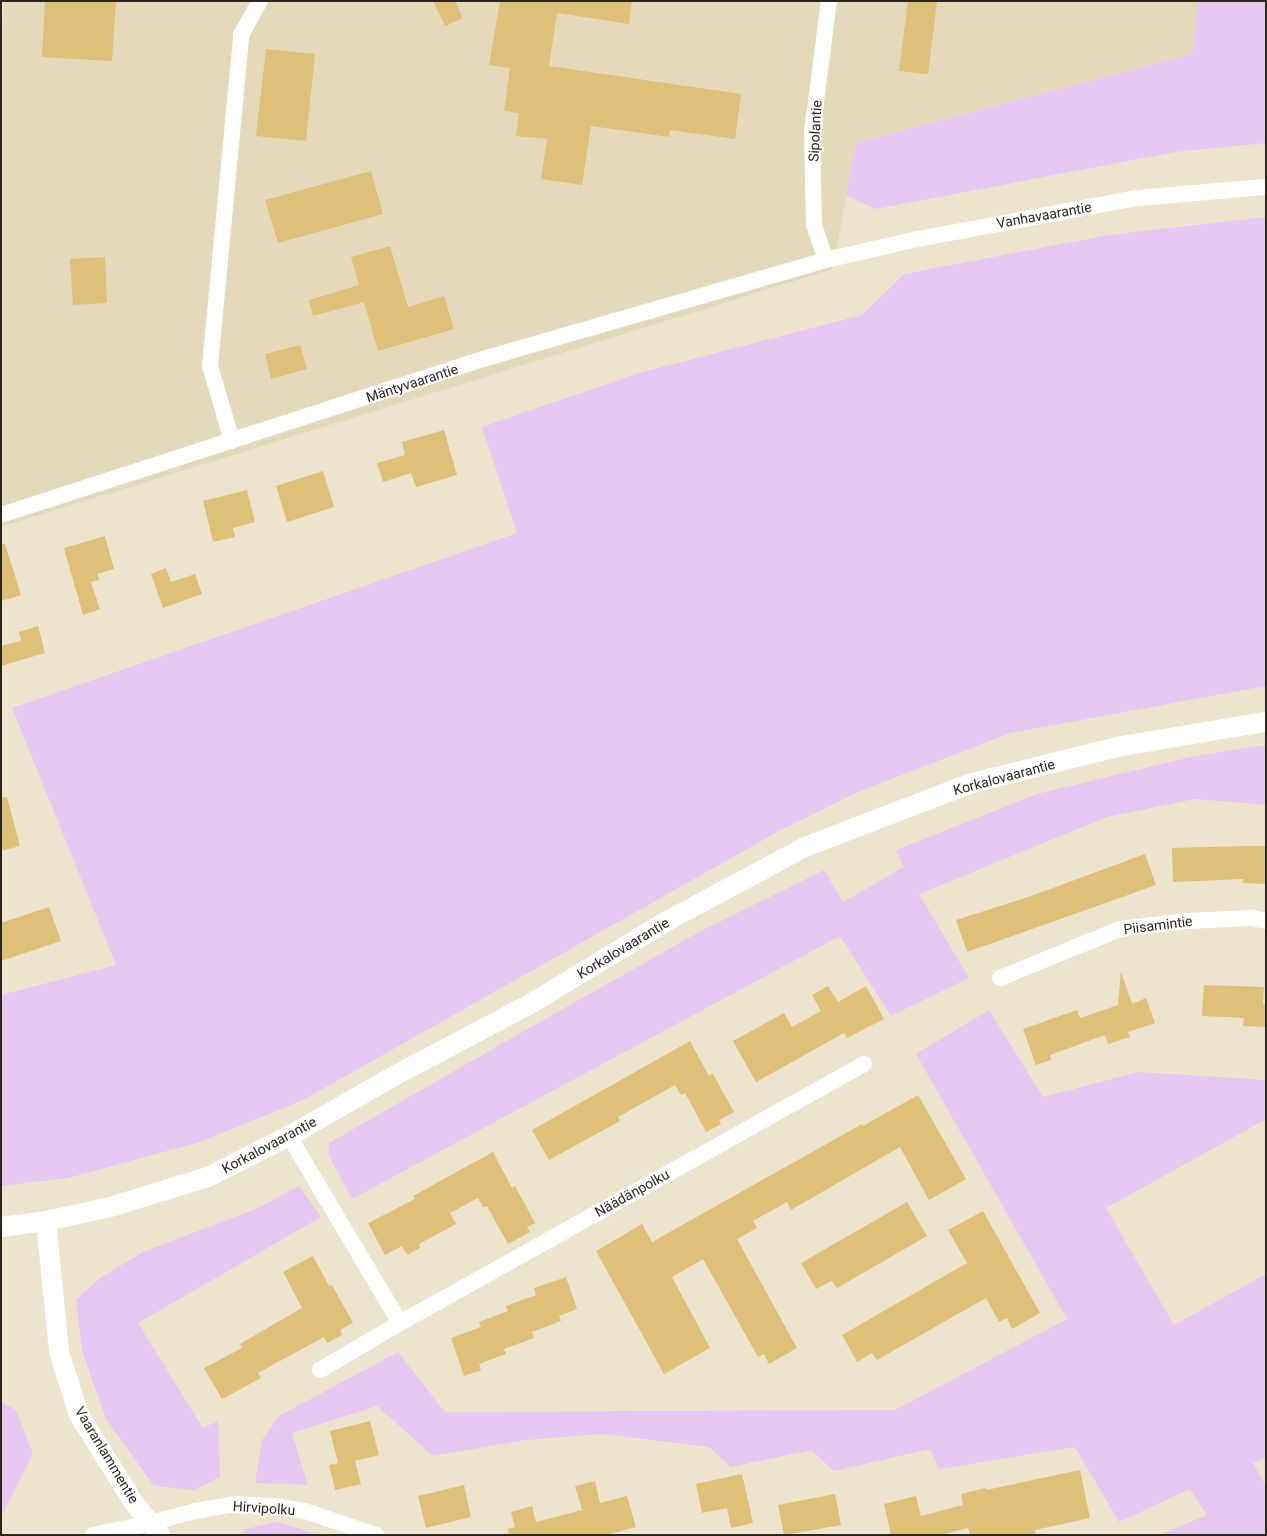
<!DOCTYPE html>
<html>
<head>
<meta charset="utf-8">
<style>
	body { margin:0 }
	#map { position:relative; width:1267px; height:1536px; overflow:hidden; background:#ede4ce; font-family:Roboto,sans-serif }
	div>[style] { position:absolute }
	.built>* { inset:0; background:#e5d9bc }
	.green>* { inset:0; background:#e7c8f2 }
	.building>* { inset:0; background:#dec078 }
	.minor>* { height:16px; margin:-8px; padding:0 8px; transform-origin:8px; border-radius:8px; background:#fff }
	.tertiary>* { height:20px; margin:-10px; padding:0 10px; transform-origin:10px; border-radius:10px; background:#fff }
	span { translate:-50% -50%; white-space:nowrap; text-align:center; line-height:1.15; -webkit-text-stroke:4px #fff; paint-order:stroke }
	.street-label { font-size:14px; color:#2a261e }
	.frame { position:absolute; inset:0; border:2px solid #2a261e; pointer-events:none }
</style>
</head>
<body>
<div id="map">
	<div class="built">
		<i style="clip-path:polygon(4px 1px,1198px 1px,1192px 54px,856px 143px,833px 269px,1px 527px,1px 54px)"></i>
	</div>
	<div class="green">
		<i style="clip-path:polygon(1198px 1px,1266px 1px,1266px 143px,1175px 152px,876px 209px,846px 196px,856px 143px,1192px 54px)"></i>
		<i style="clip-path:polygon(1266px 217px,1266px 686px,1010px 733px,858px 792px,779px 831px,305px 1099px,200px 1142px,68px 1178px,1px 1186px,1px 995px,116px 965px,12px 708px,517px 533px,482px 427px,639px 373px,862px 315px,904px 274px,1109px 235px)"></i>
		<i style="clip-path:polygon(1266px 745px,1266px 805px,1195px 799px,1107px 817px,919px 894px,969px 978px,891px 1016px,840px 936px,352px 1199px,328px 1154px,329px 1143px,531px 1027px,701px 931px,824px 870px,843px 902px,904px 867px,896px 850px,1037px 794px,1195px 756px)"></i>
		<i style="clip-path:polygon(989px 1010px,1043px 1097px,1138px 1072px,1266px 1080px,1266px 1119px,1106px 1208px,1174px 1325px,1266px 1274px,1266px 1457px,1253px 1463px,1266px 1486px,1266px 1535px,1160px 1535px,1207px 1515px,1190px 1489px,1119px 1522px,1075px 1447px,939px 1469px,930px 1449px,834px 1471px,811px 1450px,731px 1467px,709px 1447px,602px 1434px,526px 1440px,433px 1456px,377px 1406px,292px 1433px,308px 1485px,255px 1483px,262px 1440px,279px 1416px,398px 1352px,445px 1412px,895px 1410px,1067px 1319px,916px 1054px)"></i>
		<i style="clip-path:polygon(299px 1186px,321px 1217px,138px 1323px,203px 1428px,218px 1421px,220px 1477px,194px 1490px,154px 1486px,106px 1419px,82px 1351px,76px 1300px,100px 1278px,143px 1252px,258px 1208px)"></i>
		<i style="clip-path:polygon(1px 1402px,16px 1410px,33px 1454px,1px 1517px)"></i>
		<i style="clip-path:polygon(277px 1522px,320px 1535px,240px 1535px,246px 1529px)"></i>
	</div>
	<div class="building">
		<i style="clip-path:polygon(45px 1px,116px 1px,112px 61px,42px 57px)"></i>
		<i style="clip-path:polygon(433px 1px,455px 1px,463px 18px,445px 26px)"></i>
		<i style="clip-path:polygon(500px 1px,632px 1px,629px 24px,557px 13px,549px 66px,741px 94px,735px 139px,670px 130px,669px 137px,591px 126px,582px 185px,541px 179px,547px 139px,516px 136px,519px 113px,504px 111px,510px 68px,489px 65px)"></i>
		<i style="clip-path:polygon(908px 1px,937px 1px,928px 74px,899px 71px)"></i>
		<i style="clip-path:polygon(266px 49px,315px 54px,306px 141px,256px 136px)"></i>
		<i style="clip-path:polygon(371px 171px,383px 214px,278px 243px,265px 200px)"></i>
		<i style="clip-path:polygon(390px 246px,408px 307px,444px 296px,454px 329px,378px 351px,364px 302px,313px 316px,309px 300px,359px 285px,351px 257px)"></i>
		<i style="clip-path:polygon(105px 257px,107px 303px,73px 305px,70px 259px)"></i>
		<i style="clip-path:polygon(300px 345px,307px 369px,271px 379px,265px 354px)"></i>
		<i style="clip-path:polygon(444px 430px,457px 475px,416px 487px,411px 473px,383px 482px,377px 463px,405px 455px,402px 442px)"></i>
		<i style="clip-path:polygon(323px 471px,334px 507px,287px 522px,276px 486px)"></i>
		<i style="clip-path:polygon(247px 490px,255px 522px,233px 528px,235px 537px,213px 542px,203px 501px)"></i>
		<i style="clip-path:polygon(105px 536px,114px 569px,97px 574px,99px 580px,91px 582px,100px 609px,83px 615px,64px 548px)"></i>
		<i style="clip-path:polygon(1px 544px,5px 544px,21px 595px,1px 601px)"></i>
		<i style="clip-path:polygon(166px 568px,171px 582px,195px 574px,202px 594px,163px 608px,151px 574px)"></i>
		<i style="clip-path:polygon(38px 626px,45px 653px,1px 666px,1px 646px,21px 641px,19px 632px)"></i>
		<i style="clip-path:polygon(7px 797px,20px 846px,1px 851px,1px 798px)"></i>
		<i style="clip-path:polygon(1244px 846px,1266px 846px,1266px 884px,1243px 883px,1243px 879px,1173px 882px,1172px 848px)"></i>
		<i style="clip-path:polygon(1145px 854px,1156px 885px,967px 952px,956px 920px,1034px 895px)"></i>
		<i style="clip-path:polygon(49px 907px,61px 941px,1px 961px,1px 923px)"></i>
		<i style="clip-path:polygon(1121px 972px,1132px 1004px,1146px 998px,1155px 1023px,1128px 1032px,1130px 1037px,1108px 1044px,1105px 1035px,1050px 1055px,1051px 1060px,1036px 1065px,1023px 1029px,1077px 1010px,1080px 1018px,1118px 1005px)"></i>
		<i style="clip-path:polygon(1204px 985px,1264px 987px,1263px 1004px,1266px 1005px,1266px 1027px,1243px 1026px,1244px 1018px,1202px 1016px)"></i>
		<i style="clip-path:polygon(828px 986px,838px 1002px,866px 986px,884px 1019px,847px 1038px,844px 1033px,756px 1082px,733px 1041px,784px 1013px,792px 1027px,821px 1011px,812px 995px)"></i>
		<i style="clip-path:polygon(690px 1041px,709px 1076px,713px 1074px,734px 1112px,719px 1120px,721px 1124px,706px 1132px,685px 1093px,681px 1095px,675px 1085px,618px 1117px,620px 1121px,549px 1160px,532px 1130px)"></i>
		<i style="clip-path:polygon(918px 1095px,966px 1179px,929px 1200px,900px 1147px,791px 1210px,787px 1202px,753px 1221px,757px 1228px,737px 1239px,797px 1348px,769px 1364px,764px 1354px,758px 1357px,703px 1259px,672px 1277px,710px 1348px,664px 1374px,596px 1251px,642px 1224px,652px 1242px,862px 1124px,863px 1126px)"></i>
		<i style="clip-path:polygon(493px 1152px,512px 1188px,515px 1186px,535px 1223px,527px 1227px,530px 1232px,508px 1244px,487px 1206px,483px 1207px,478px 1198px,450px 1213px,456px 1224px,419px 1244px,420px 1248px,407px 1255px,402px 1246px,385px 1255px,368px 1223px,415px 1199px,413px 1196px)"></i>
		<i style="clip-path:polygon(907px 1202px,927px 1236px,837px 1288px,832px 1281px,816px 1289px,801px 1263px)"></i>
		<i style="clip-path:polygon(983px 1211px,1040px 1313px,1012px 1329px,1007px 1318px,999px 1322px,986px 1298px,877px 1360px,872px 1353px,857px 1362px,842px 1335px,967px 1263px,948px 1230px)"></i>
		<i style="clip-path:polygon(313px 1256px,329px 1286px,332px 1285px,353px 1323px,340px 1330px,342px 1335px,327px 1343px,324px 1337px,258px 1373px,261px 1378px,222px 1399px,204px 1368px,242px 1348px,240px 1344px,302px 1308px,283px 1272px)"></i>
		<i style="clip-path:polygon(566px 1277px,577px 1309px,559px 1316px,561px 1321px,532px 1332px,534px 1338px,504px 1349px,506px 1354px,479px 1364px,481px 1370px,464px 1376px,451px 1338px,481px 1327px,479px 1322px,508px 1311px,506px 1306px,536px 1295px,534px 1288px)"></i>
		<i style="clip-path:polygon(370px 1421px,379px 1455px,355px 1461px,361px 1484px,335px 1490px,329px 1465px,338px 1463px,330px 1431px)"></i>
		<i style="clip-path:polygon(1080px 1470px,1090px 1518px,1035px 1530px,1036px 1535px,970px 1535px,968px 1528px,941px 1535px,891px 1535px,884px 1504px,916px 1496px,921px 1516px,963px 1505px,961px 1494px,986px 1488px,986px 1490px)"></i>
		<i style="clip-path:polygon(742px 1474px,753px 1523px,731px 1528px,727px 1508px,702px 1513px,696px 1484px)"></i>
		<i style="clip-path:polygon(595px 1481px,600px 1503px,627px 1496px,636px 1527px,606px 1535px,509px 1535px,508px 1529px,515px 1527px,511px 1512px,532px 1506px,536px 1522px,582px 1510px,575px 1486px)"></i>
		<i style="clip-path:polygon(464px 1485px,471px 1517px,426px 1528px,418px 1496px)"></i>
		<i style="clip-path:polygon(835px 1494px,841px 1525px,784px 1535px,778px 1505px)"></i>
	</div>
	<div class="minor">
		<i style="left:826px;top:260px;width:37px;rotate:-109deg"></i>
		<i style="left:814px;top:225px;width:92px;rotate:-91.2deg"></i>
		<i style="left:812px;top:133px;width:133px;rotate:-82.7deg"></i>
		<i style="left:232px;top:441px;width:78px;rotate:-106.3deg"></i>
		<i style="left:210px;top:366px;width:332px;rotate:-84.6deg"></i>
		<i style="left:241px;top:35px;width:39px;rotate:-61deg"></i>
		<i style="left:1px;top:515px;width:507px;rotate:-17.93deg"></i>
		<i style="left:483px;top:359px;width:357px;rotate:-16.1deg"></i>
		<i style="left:826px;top:260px;width:94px;rotate:-12.9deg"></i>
		<i style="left:918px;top:239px;width:223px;rotate:-10.6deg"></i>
		<i style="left:1137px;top:198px;width:129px;rotate:-4.9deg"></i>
		<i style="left:1000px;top:978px;width:130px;rotate:-22.2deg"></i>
		<i style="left:1120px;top:929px;width:67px;rotate:-6.8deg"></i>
		<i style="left:1187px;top:921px;width:65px;rotate:-2.6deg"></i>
		<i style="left:1252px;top:918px;width:14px;rotate:12deg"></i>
		<i style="left:289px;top:1136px;width:217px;rotate:59.3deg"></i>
		<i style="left:400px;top:1323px;width:531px;rotate:-29.17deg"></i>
		<i style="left:320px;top:1370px;width:93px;rotate:-30.4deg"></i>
		<i style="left:93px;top:1535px;width:59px;rotate:-11.7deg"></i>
		<i style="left:151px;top:1523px;width:46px;rotate:-15.3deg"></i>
		<i style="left:195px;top:1511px;width:41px;rotate:-9.9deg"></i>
		<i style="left:235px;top:1504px;width:47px;rotate:3.7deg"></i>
		<i style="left:282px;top:1507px;width:23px;rotate:10deg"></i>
		<i style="left:305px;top:1511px;width:75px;rotate:18.7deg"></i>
	</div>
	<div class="tertiary">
		<i style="left:46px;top:1221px;width:132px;rotate:84.3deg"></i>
		<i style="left:59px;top:1352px;width:66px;rotate:72.4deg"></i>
		<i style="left:79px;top:1415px;width:104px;rotate:58deg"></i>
		<i style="left:134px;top:1503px;width:41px;rotate:50.9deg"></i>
		<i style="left:1px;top:1227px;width:45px;rotate:-7.6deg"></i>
		<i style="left:46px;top:1221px;width:66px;rotate:-12.3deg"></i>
		<i style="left:110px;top:1207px;width:102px;rotate:-17deg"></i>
		<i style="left:208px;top:1177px;width:91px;rotate:-26.8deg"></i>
		<i style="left:289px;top:1136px;width:121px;rotate:-29.7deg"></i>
		<i style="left:394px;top:1076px;width:156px;rotate:-27.9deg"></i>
		<i style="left:532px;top:1003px;width:158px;rotate:-31.3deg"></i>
		<i style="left:667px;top:921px;width:157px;rotate:-28.2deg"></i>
		<i style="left:805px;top:847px;width:179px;rotate:-21deg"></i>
		<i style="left:972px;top:783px;width:154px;rotate:-13.9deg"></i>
		<i style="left:1122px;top:746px;width:146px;rotate:-9.5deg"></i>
	</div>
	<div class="street-label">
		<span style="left:815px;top:131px;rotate:-87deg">Sipolantie</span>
		<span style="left:1044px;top:215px;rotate:-10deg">Vanhavaarantie</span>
		<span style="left:412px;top:383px;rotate:-18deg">Mäntyvaarantie</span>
		<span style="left:1004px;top:777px;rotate:-15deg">Korkalovaarantie</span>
		<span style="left:1158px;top:925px;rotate:-7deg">Piisamintie</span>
		<span style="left:623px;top:948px;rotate:-31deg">Korkalovaarantie</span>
		<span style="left:269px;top:1145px;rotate:-28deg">Korkalovaarantie</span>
		<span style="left:632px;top:1193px;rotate:-29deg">Näädänpolku</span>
		<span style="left:107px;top:1455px;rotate:59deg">Vaaranlammentie</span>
		<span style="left:264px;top:1508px;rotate:4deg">Hirvipolku</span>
	</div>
	<div class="frame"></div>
</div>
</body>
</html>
